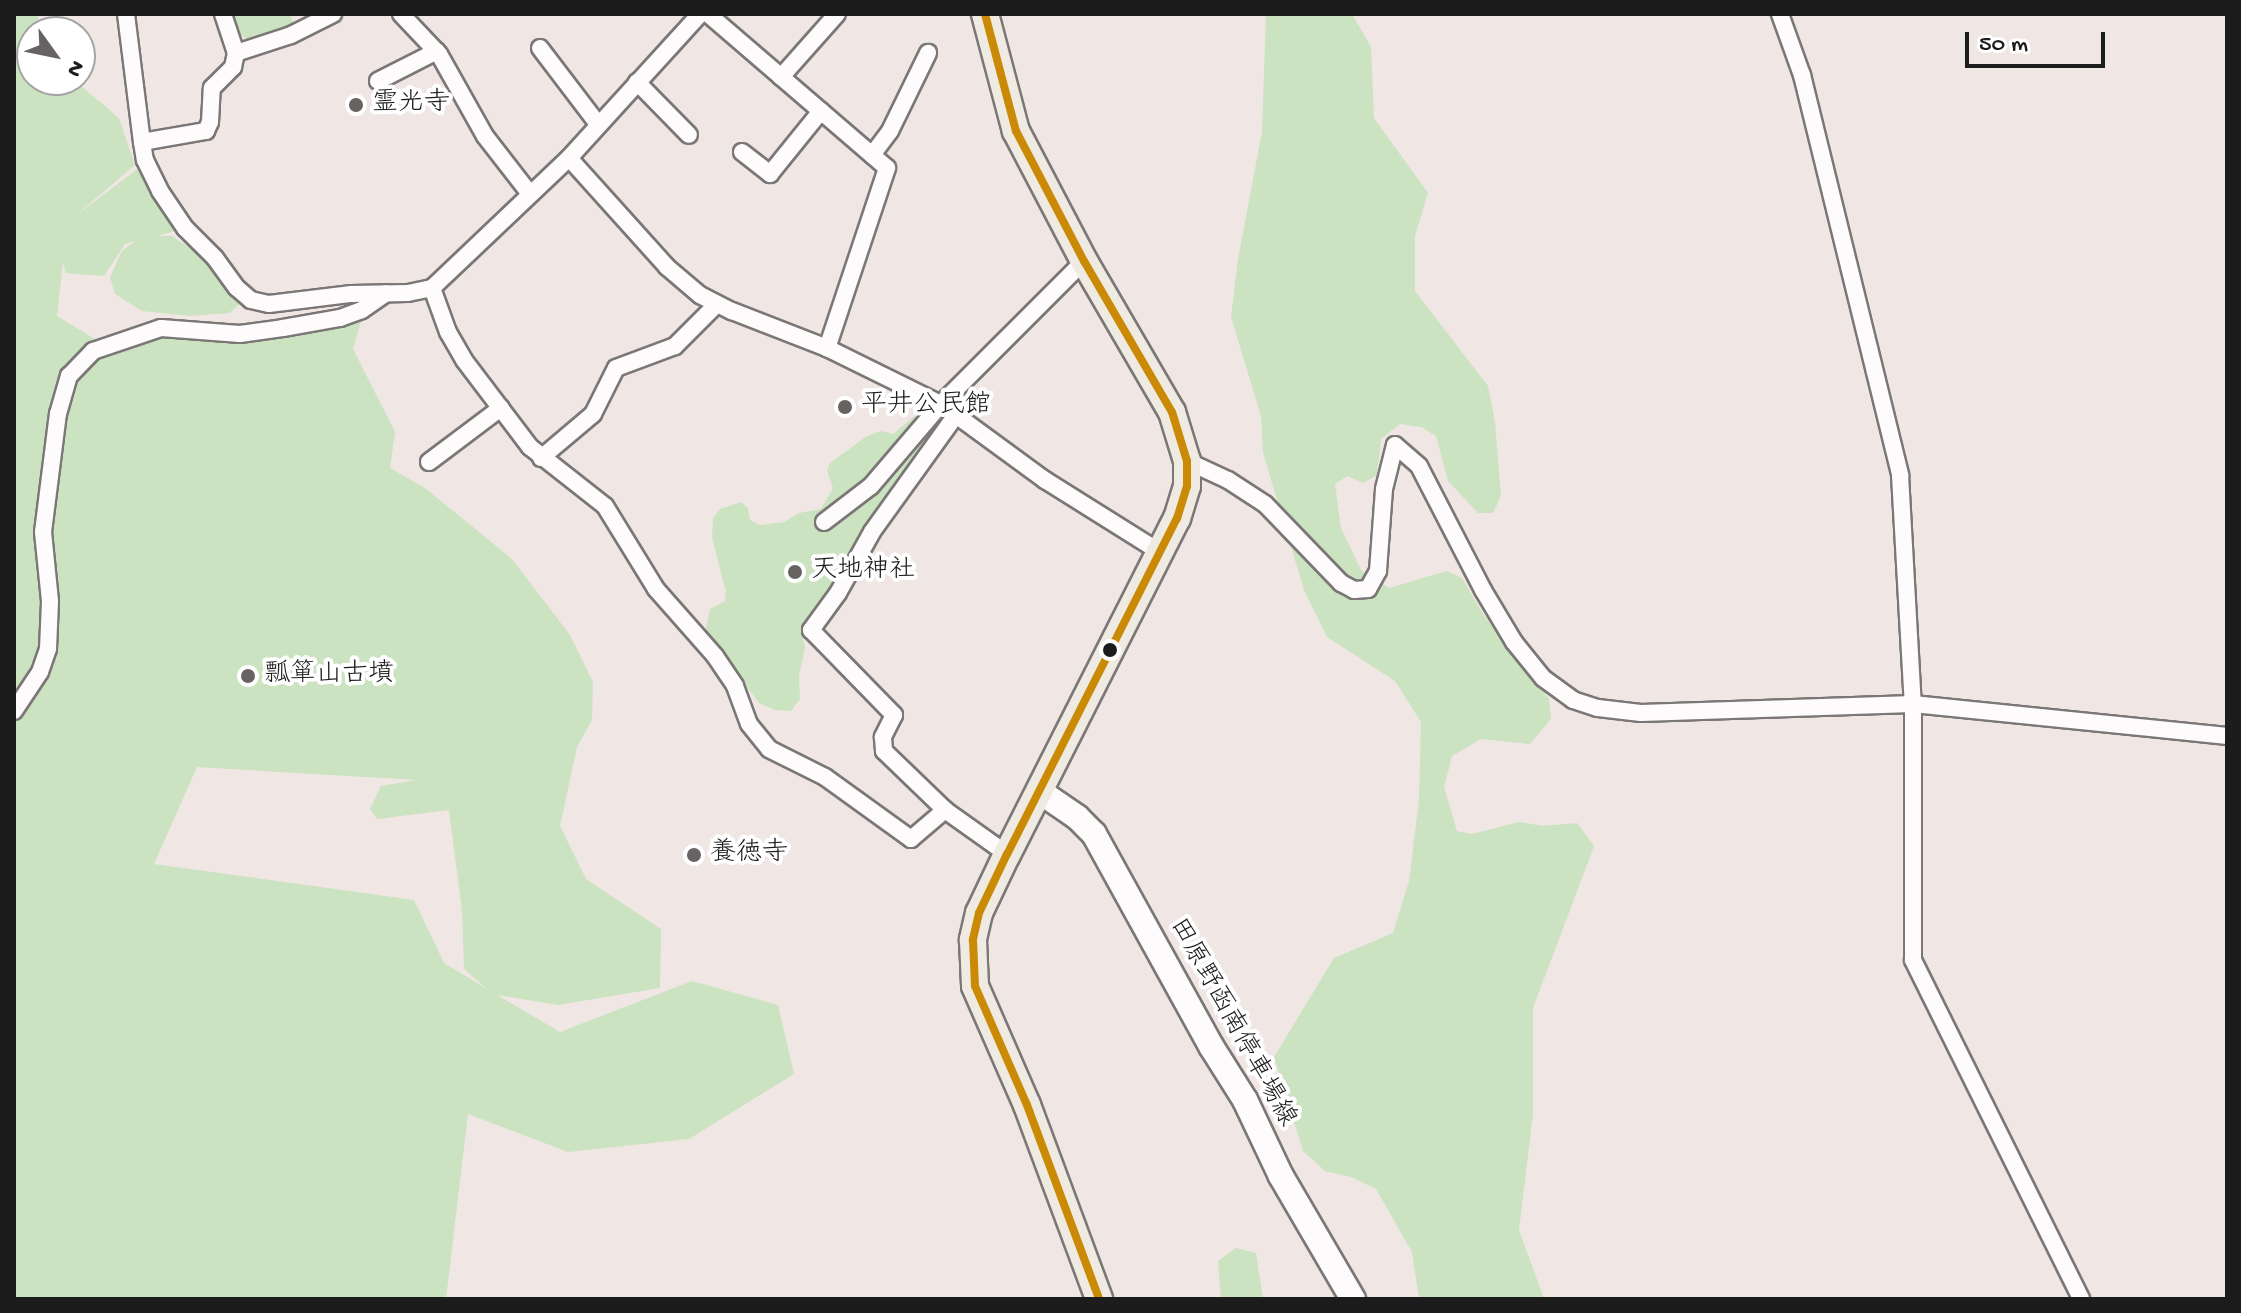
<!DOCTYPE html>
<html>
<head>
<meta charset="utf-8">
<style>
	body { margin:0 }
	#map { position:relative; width:2241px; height:1313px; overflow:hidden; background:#f0e6e4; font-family:"Gochi Hand","Klee One",sans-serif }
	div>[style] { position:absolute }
	.green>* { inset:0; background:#cbe3c0 }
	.roads { filter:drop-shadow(2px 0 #7b7776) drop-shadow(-2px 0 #7b7776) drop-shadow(0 2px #7b7776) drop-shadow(0 -2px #7b7776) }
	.street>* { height:16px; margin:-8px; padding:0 8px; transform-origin:8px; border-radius:8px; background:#fdfbfb }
	.secondary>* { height:24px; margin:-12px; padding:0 12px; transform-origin:12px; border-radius:12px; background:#fdfbfb }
	.primary>* { height:26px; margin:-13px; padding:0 13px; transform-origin:13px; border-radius:13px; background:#f0ebe2 }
	.bus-1>* { height:8px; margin:-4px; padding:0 4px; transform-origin:4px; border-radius:4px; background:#cb8a06 }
	.dots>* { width:22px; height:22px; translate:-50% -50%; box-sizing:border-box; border:4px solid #fff; border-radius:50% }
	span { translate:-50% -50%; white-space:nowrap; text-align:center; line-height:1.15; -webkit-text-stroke:8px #fff; paint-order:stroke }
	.poi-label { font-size:26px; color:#1c1c1c }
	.left { translate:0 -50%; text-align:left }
	.street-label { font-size:26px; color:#1c1c1c }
	.frame { position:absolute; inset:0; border:16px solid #1c1c1c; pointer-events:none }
	.north { position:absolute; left:16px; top:16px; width:80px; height:80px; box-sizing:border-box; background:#fff; border:2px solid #a4a4a4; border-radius:50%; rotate:123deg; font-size:22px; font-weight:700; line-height:32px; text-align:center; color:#1c1c1c }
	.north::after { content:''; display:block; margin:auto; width:28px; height:36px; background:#666362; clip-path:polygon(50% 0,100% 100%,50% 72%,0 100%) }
	.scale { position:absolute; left:1965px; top:32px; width:140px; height:36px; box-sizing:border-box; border:4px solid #1c1c1c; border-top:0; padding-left:10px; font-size:24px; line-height:28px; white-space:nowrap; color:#1c1c1c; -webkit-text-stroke:6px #fff; paint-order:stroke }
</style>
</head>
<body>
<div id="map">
	<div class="green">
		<i style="clip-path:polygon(evenodd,14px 14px,38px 14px,38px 32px,32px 32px,32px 80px,74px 80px,119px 118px,135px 165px,74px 217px,140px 167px,185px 228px,157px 236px,172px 236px,199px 254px,243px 301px,229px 313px,190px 316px,142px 311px,115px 294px,110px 277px,122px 251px,135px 241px,125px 244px,104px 276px,66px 273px,63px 263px,57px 316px,103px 344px,172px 328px,327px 325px,361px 321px,353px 349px,395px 432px,390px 468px,425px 488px,512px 559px,570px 635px,593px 682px,592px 720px,577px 747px,560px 826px,586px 879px,661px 929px,660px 988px,558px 1005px,497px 995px,560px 1032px,692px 981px,778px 1005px,794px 1074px,689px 1139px,568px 1152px,468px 1114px,446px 1299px,14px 1299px,14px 14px,197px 767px,416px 780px,381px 786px,370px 809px,377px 819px,449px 810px,462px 911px,464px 969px,487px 989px,444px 963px,414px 900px,154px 864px,197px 767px)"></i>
		<i style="clip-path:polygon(230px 14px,290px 14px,293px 22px,290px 32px,252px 44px,234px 28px)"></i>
		<i style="clip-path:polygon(1266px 14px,1352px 14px,1371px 47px,1374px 118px,1428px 193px,1415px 236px,1415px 291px,1488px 386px,1495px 422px,1501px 496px,1493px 513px,1478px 513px,1448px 481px,1436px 436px,1421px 427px,1400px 424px,1381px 439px,1377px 475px,1363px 483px,1348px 476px,1335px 484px,1341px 528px,1361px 570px,1389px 588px,1447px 571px,1462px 578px,1483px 614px,1549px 699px,1551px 719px,1530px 744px,1481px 739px,1452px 756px,1444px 787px,1457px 831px,1472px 834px,1519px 822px,1543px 826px,1577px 823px,1594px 846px,1533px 1008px,1533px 1114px,1519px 1230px,1544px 1299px,1419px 1299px,1412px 1252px,1376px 1189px,1351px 1177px,1325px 1171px,1303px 1151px,1274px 1057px,1334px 958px,1393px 933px,1409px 881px,1419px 800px,1421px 722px,1395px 681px,1327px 637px,1304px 590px,1263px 453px,1261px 416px,1231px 317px,1238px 259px,1262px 132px)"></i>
		<i style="clip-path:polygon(921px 416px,931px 423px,934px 432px,855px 542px,855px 554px,827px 603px,809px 615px,802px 632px,805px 648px,799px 676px,800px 699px,791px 711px,775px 710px,759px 703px,728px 661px,709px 645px,706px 629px,710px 609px,725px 601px,726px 592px,712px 537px,713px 518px,720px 509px,741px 502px,748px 508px,750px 520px,759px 525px,784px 522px,799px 513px,821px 509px,833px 488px,827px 471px,830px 463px,867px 436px,881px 431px,893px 434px,913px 417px)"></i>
		<i style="clip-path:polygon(1236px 1248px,1256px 1253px,1263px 1299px,1221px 1299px,1218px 1261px)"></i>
	</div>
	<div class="roads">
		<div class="street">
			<i style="left:126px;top:14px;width:129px;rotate:82.9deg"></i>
			<i style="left:142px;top:142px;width:18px;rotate:81deg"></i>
			<i style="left:145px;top:160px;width:34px;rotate:64deg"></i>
			<i style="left:160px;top:191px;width:45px;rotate:56deg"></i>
			<i style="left:185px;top:228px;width:42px;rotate:45deg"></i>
			<i style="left:215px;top:258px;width:37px;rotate:54deg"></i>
			<i style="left:237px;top:288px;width:18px;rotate:41deg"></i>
			<i style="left:251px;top:300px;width:18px;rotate:13deg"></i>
			<i style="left:269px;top:304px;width:83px;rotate:-7deg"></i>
			<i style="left:351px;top:294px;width:57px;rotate:-1deg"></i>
			<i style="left:408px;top:293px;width:25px;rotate:-12deg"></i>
			<i style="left:432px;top:288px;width:189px;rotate:-43.5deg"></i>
			<i style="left:569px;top:158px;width:195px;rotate:-47.7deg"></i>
			<i style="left:223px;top:14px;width:41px;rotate:71.6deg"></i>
			<i style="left:401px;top:14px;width:55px;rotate:46.5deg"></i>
			<i style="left:439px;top:54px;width:94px;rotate:60.7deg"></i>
			<i style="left:485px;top:136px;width:73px;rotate:52.2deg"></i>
			<i style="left:708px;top:14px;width:236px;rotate:40.7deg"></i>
			<i style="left:887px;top:168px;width:190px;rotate:108.4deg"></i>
			<i style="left:1780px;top:14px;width:65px;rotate:70.2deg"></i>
			<i style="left:1802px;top:75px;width:412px;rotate:76.2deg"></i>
			<i style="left:1900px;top:475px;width:229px;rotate:86.8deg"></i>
			<i style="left:1913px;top:704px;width:256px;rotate:90deg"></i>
			<i style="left:1913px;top:960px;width:378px;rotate:63.6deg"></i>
			<i style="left:540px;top:48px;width:96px;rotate:52.7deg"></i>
			<i style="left:781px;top:77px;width:84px;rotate:-48.4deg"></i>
			<i style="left:378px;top:81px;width:66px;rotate:-27deg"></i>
			<i style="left:637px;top:82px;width:74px;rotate:45.5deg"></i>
			<i style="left:142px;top:142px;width:65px;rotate:-9.8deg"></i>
			<i style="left:206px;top:131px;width:10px;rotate:-66deg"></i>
			<i style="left:210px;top:122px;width:34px;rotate:-87deg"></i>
			<i style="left:212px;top:88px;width:30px;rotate:-45deg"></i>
			<i style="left:233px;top:67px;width:14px;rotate:-78deg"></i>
			<i style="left:236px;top:53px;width:58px;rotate:-18.1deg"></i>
			<i style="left:291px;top:35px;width:47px;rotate:-26.6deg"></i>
			<i style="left:742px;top:152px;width:36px;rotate:38deg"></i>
			<i style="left:770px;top:174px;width:81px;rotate:-51deg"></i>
			<i style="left:872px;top:155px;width:30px;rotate:-53deg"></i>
			<i style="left:890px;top:131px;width:87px;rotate:-64deg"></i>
			<i style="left:569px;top:158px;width:147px;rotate:48deg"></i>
			<i style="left:667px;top:267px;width:43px;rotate:40.3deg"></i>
			<i style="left:700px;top:295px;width:36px;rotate:27deg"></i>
			<i style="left:732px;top:311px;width:102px;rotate:21.3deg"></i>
			<i style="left:827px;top:348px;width:127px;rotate:26.2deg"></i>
			<i style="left:941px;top:404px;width:202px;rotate:-45deg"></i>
			<i style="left:432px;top:288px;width:47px;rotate:70deg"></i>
			<i style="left:448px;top:332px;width:32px;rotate:60deg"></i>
			<i style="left:464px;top:360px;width:109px;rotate:52.8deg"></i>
			<i style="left:530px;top:447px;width:95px;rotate:38.2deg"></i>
			<i style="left:605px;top:506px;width:97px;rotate:58.4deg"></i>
			<i style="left:656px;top:589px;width:89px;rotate:48.6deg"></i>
			<i style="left:715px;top:656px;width:36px;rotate:56deg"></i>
			<i style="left:735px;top:686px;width:40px;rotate:69.8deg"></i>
			<i style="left:749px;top:724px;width:32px;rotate:51deg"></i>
			<i style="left:769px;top:749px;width:63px;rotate:26.6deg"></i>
			<i style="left:825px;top:777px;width:106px;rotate:35.8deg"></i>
			<i style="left:911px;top:839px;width:45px;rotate:-40.5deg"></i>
			<i style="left:956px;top:415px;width:144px;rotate:125.7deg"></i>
			<i style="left:872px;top:532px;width:70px;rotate:119.1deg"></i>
			<i style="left:838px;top:593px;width:46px;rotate:126.1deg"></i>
			<i style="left:811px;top:630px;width:119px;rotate:45.7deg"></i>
			<i style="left:894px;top:715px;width:25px;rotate:117deg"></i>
			<i style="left:883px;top:737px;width:14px;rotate:86deg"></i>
			<i style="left:884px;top:751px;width:85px;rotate:44deg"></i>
			<i style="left:945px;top:810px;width:76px;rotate:35.4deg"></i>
			<i style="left:541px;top:458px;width:68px;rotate:-40.2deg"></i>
			<i style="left:593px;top:414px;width:51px;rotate:-63.4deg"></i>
			<i style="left:616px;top:368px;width:63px;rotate:-20.4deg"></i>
			<i style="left:675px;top:346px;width:59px;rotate:-45deg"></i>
			<i style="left:1187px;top:461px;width:45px;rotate:24.9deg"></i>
			<i style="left:1228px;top:480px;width:44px;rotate:33deg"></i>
			<i style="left:1265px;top:504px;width:110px;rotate:46.1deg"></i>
			<i style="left:1341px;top:583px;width:15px;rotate:28deg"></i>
			<i style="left:1354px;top:590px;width:14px;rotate:-4deg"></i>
			<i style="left:1368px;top:589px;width:21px;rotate:-61deg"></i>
			<i style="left:1378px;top:571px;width:82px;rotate:-85.8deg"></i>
			<i style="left:1384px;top:489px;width:45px;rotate:-76deg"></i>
			<i style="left:1395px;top:445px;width:32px;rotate:41deg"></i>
			<i style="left:1419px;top:466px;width:140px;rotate:62.7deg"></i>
			<i style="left:1483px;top:590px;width:61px;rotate:59.2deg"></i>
			<i style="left:1514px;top:642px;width:46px;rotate:51.1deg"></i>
			<i style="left:1543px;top:678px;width:37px;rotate:36deg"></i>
			<i style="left:1573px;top:700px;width:26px;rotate:18deg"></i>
			<i style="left:1598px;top:708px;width:43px;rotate:6.6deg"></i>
			<i style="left:1641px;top:713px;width:272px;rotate:-1.9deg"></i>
			<i style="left:1913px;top:704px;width:316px;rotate:5.8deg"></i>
			<i style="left:429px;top:462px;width:90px;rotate:-36.9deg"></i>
			<i style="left:824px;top:522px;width:59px;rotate:-37.5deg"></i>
			<i style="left:871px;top:486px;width:108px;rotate:-49.5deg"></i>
			<i style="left:941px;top:404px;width:129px;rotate:36.2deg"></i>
			<i style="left:1045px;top:480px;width:136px;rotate:32.1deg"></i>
			<i style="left:14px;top:711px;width:47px;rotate:-56.3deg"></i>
			<i style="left:40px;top:672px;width:24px;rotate:-71deg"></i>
			<i style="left:48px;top:649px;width:48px;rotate:-87.6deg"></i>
			<i style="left:50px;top:601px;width:69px;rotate:-95.8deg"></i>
			<i style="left:43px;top:532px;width:119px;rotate:-82.8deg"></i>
			<i style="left:58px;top:414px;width:40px;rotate:-74deg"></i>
			<i style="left:69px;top:376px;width:35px;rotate:-46deg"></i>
			<i style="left:93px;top:351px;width:72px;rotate:-18.7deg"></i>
			<i style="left:161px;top:328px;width:79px;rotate:4.3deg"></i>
			<i style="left:240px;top:334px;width:43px;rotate:-7.9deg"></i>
			<i style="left:283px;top:328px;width:58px;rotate:-10deg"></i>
			<i style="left:340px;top:318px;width:23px;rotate:-20deg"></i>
			<i style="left:362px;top:310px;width:29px;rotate:-35deg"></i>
		</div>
		<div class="secondary">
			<i style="left:1039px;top:791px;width:46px;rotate:34.4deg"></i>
			<i style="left:1077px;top:817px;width:24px;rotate:45deg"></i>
			<i style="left:1094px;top:834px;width:242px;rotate:61.1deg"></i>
			<i style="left:1211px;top:1046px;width:64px;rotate:57.8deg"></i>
			<i style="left:1245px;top:1100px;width:84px;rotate:64.7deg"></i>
			<i style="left:1281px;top:1176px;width:143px;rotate:59.7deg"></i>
		</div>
		<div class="primary">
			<i style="left:985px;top:14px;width:121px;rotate:75.2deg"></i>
			<i style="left:1016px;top:131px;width:147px;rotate:62.4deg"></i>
			<i style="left:1084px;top:261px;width:175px;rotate:59.8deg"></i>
			<i style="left:1172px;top:412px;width:51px;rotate:73deg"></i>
			<i style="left:1187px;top:461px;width:25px;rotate:90deg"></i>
			<i style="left:1187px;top:486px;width:34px;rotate:107deg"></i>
			<i style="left:1177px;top:518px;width:377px;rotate:116.8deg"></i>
			<i style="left:1007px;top:854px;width:65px;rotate:115.4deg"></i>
			<i style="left:979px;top:913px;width:28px;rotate:103deg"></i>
			<i style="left:973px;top:940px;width:46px;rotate:87.5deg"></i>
			<i style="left:975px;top:986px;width:130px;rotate:66.4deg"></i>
			<i style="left:1027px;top:1105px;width:207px;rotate:69.6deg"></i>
		</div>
	</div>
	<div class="bus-1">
		<i style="left:985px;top:14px;width:121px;rotate:75.2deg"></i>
		<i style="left:1016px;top:131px;width:147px;rotate:62.4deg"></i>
		<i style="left:1084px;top:261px;width:175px;rotate:59.8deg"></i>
		<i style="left:1172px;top:412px;width:51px;rotate:73deg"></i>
		<i style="left:1187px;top:461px;width:25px;rotate:90deg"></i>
		<i style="left:1187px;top:486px;width:34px;rotate:107deg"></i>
		<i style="left:1177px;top:518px;width:377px;rotate:116.8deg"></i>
		<i style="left:1007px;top:854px;width:65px;rotate:115.4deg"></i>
		<i style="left:979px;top:913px;width:28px;rotate:103deg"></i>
		<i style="left:973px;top:940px;width:46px;rotate:87.5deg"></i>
		<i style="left:975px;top:986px;width:130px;rotate:66.4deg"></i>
		<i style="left:1027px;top:1105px;width:207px;rotate:69.6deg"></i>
	</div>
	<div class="dots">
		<i style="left:356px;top:105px;background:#666362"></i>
		<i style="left:845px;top:407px;background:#666362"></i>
		<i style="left:795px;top:572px;background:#666362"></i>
		<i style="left:1110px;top:650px;background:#1c1c1c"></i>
		<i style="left:248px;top:676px;background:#666362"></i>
		<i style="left:694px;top:855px;background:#666362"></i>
	</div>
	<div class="poi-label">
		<span class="left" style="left:372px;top:105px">霊光寺</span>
		<span class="left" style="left:861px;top:407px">平井公民館</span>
		<span class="left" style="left:811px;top:572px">天地神社</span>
		<span class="left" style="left:264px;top:676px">瓢箪山古墳</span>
		<span class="left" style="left:710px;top:855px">養徳寺</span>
	</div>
	<div class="street-label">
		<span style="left:1231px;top:1023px;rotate:61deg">田原野函南停車場線</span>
	</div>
	<div class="frame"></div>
	<div class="north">N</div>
	<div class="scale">50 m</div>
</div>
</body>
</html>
